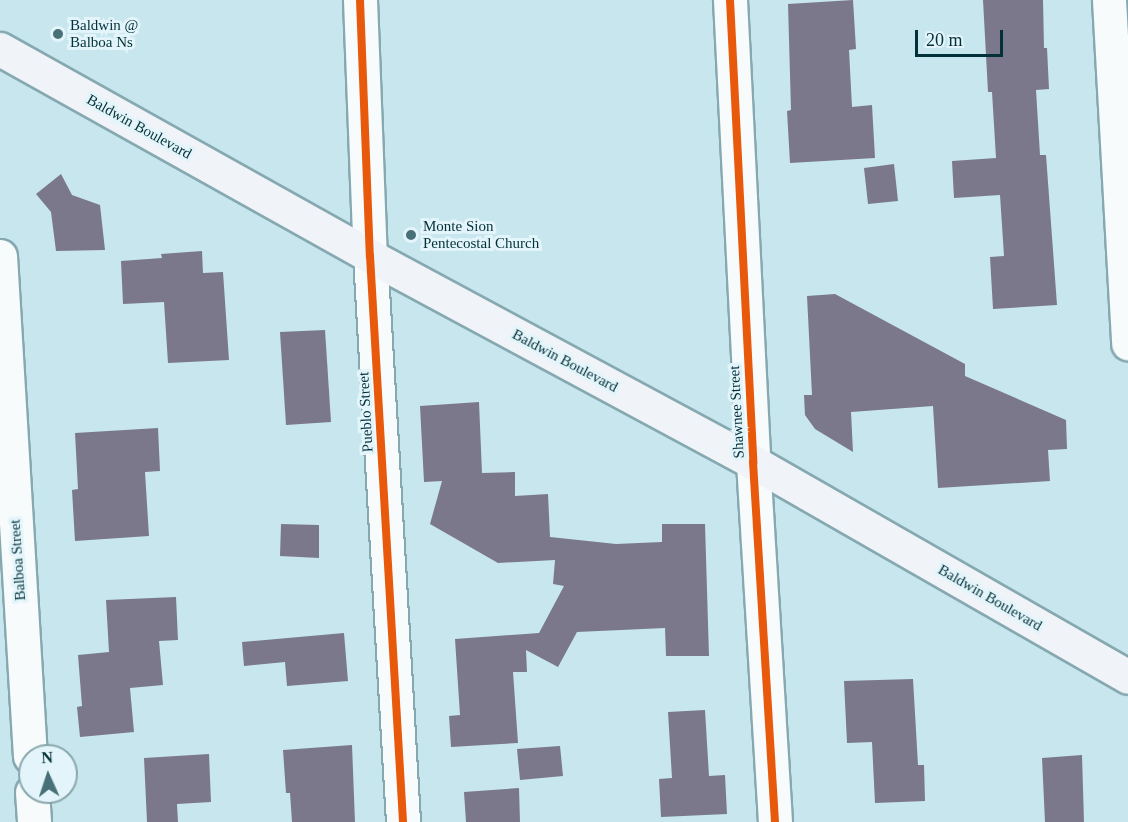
<!DOCTYPE html>
<html>
<head>
<meta charset="utf-8">
<style>
	body { margin:0 }
	#map { position:relative; width:1128px; height:822px; overflow:hidden; background:#c7e6ee; font-family:"Times New Roman",serif }
	div>[style] { position:absolute }
	.building>* { inset:0; background:#7b788b }
	.roads { filter:drop-shadow(2px 0 #86a8b0) drop-shadow(-2px 0 #86a8b0) drop-shadow(0 2px #86a8b0) drop-shadow(0 -2px #86a8b0) }
	.street>* { height:33px; margin:-16.5px; padding:0 16.5px; transform-origin:16.5px; border-radius:16.5px; background:#f7fbfc }
	.secondary>* { height:33px; margin:-16.5px; padding:0 16.5px; transform-origin:16.5px; border-radius:16.5px; background:#f0f4f8 }
	.cycleway>* { height:8px; margin:-4px; padding:0 4px; transform-origin:4px; border-radius:4px; background:#e8590c }
	.dots>* { width:16px; height:16px; translate:-50% -50%; box-sizing:border-box; border:3px solid #e3f5fa; border-radius:50% }
	span { translate:-50% -50%; white-space:nowrap; text-align:center; line-height:1.15; -webkit-text-stroke:6px #e3f5fa; paint-order:stroke }
	.poi-label { font-size:15px; color:#03313a }
	.left { translate:0 -50%; text-align:left }
	.street-label { font-size:15px; color:#03313a }
	.north { position:absolute; left:18px; top:744px; width:60px; height:60px; box-sizing:border-box; background:#e3f5fa; border:2px solid #89a7ad; border-radius:50%; rotate:357deg; font-size:16px; font-weight:700; line-height:24px; text-align:center; color:#03313a }
	.north::after { content:''; display:block; margin:auto; width:21px; height:27px; background:#487079; clip-path:polygon(50% 0,100% 100%,50% 72%,0 100%) }
	.scale { position:absolute; left:915px; top:30px; width:88px; height:27px; box-sizing:border-box; border:3px solid #03313a; border-top:0; padding-left:8px; font-size:18px; line-height:21px; white-space:nowrap; color:#03313a; -webkit-text-stroke:4px #e3f5fa; paint-order:stroke }
</style>
</head>
<body>
<div id="map">
	<div class="building">
		<i style="clip-path:polygon(853px 0,856px 49px,849px 50px,852px 107px,872px 105px,875px 158px,790px 163px,787px 111px,791px 110px,788px 4px)"></i>
		<i style="clip-path:polygon(983px 0,1043px 0,1044px 48px,1047px 48px,1049px 89px,1036px 90px,1040px 155px,1046px 155px,1057px 305px,993px 309px,990px 257px,1004px 256px,1000px 195px,954px 198px,952px 161px,996px 158px,992px 92px,988px 92px)"></i>
		<i style="clip-path:polygon(894px 164px,898px 201px,868px 204px,864px 168px)"></i>
		<i style="clip-path:polygon(61px 174px,72px 195px,100px 205px,105px 250px,56px 251px,51px 212px,36px 194px)"></i>
		<i style="clip-path:polygon(202px 251px,203px 273px,223px 272px,229px 360px,168px 363px,164px 302px,123px 304px,121px 261px,162px 258px,161px 254px)"></i>
		<i style="clip-path:polygon(835px 294px,965px 364px,965px 376px,1066px 420px,1067px 449px,1048px 450px,1050px 481px,938px 488px,933px 406px,851px 412px,853px 452px,815px 429px,805px 415px,804px 395px,812px 395px,807px 296px)"></i>
		<i style="clip-path:polygon(325px 330px,331px 422px,286px 425px,280px 332px)"></i>
		<i style="clip-path:polygon(479px 402px,482px 473px,515px 472px,515px 496px,548px 494px,550px 537px,616px 544px,662px 542px,662px 524px,705px 524px,709px 656px,666px 656px,665px 628px,577px 632px,558px 667px,526px 650px,527px 672px,513px 672px,518px 743px,451px 747px,449px 716px,460px 715px,455px 639px,539px 633px,564px 586px,553px 584px,555px 560px,498px 563px,430px 524px,442px 481px,424px 482px,420px 406px)"></i>
		<i style="clip-path:polygon(158px 428px,160px 471px,145px 472px,149px 536px,75px 541px,72px 490px,78px 489px,75px 433px)"></i>
		<i style="clip-path:polygon(281px 524px,319px 525px,319px 558px,280px 556px)"></i>
		<i style="clip-path:polygon(176px 597px,178px 640px,159px 641px,163px 685px,130px 688px,134px 732px,80px 737px,77px 707px,82px 706px,78px 655px,109px 652px,106px 600px)"></i>
		<i style="clip-path:polygon(344px 633px,348px 681px,287px 686px,285px 662px,244px 666px,242px 642px)"></i>
		<i style="clip-path:polygon(913px 679px,918px 765px,924px 765px,925px 801px,875px 803px,872px 742px,847px 743px,844px 681px)"></i>
		<i style="clip-path:polygon(705px 710px,709px 776px,725px 775px,727px 814px,661px 817px,659px 779px,672px 778px,668px 712px)"></i>
		<i style="clip-path:polygon(352px 745px,355px 822px,292px 822px,290px 793px,286px 793px,283px 750px)"></i>
		<i style="clip-path:polygon(560px 746px,563px 776px,520px 780px,517px 749px)"></i>
		<i style="clip-path:polygon(209px 754px,211px 802px,177px 804px,178px 822px,147px 822px,144px 758px)"></i>
		<i style="clip-path:polygon(1082px 755px,1084px 822px,1045px 822px,1042px 758px)"></i>
		<i style="clip-path:polygon(519px 788px,520px 822px,466px 822px,464px 792px)"></i>
	</div>
	<div class="roads">
		<div class="street">
			<i style="left:360px;top:0;width:256px;rotate:87.8deg"></i>
			<i style="left:370px;top:256px;width:567px;rotate:86.66deg"></i>
			<i style="left:730px;top:0;width:463px;rotate:87.1deg"></i>
			<i style="left:753px;top:462px;width:361px;rotate:86.5deg"></i>
			<i style="left:1109px;top:0;width:344px;rotate:86.8deg"></i>
			<i style="left:0;top:256px;width:501px;rotate:86.57deg"></i>
			<i style="left:32px;top:792px;width:30px;rotate:86deg"></i>
		</div>
		<div class="secondary">
			<i style="left:0;top:49px;width:424px;rotate:29.2deg"></i>
			<i style="left:370px;top:256px;width:435px;rotate:28.3deg"></i>
			<i style="left:753px;top:462px;width:432px;rotate:29.8deg"></i>
		</div>
	</div>
	<div class="cycleway">
		<i style="left:360px;top:0;width:256px;rotate:87.8deg"></i>
		<i style="left:370px;top:256px;width:567px;rotate:86.66deg"></i>
		<i style="left:730px;top:0;width:463px;rotate:87.1deg"></i>
		<i style="left:753px;top:462px;width:361px;rotate:86.5deg"></i>
	</div>
	<div class="dots">
		<i style="left:58px;top:34px;background:#487079"></i>
		<i style="left:411px;top:235px;background:#487079"></i>
	</div>
	<div class="poi-label">
		<span class="left" style="left:70px;top:34px">Baldwin @<br>Balboa Ns</span>
		<span class="left" style="left:423px;top:235px">Monte Sion<br>Pentecostal Church</span>
	</div>
	<div class="street-label">
		<span style="left:139px;top:127px;rotate:29deg">Baldwin Boulevard</span>
		<span style="left:565px;top:361px;rotate:28deg">Baldwin Boulevard</span>
		<span style="left:366px;top:412px;rotate:-93deg">Pueblo Street</span>
		<span style="left:737px;top:412px;rotate:-93deg">Shawnee Street</span>
		<span style="left:18px;top:560px;rotate:-94deg">Balboa Street</span>
		<span style="left:990px;top:598px;rotate:30deg">Baldwin Boulevard</span>
	</div>
	<div class="north">N</div>
	<div class="scale">20 m</div>
</div>
</body>
</html>
